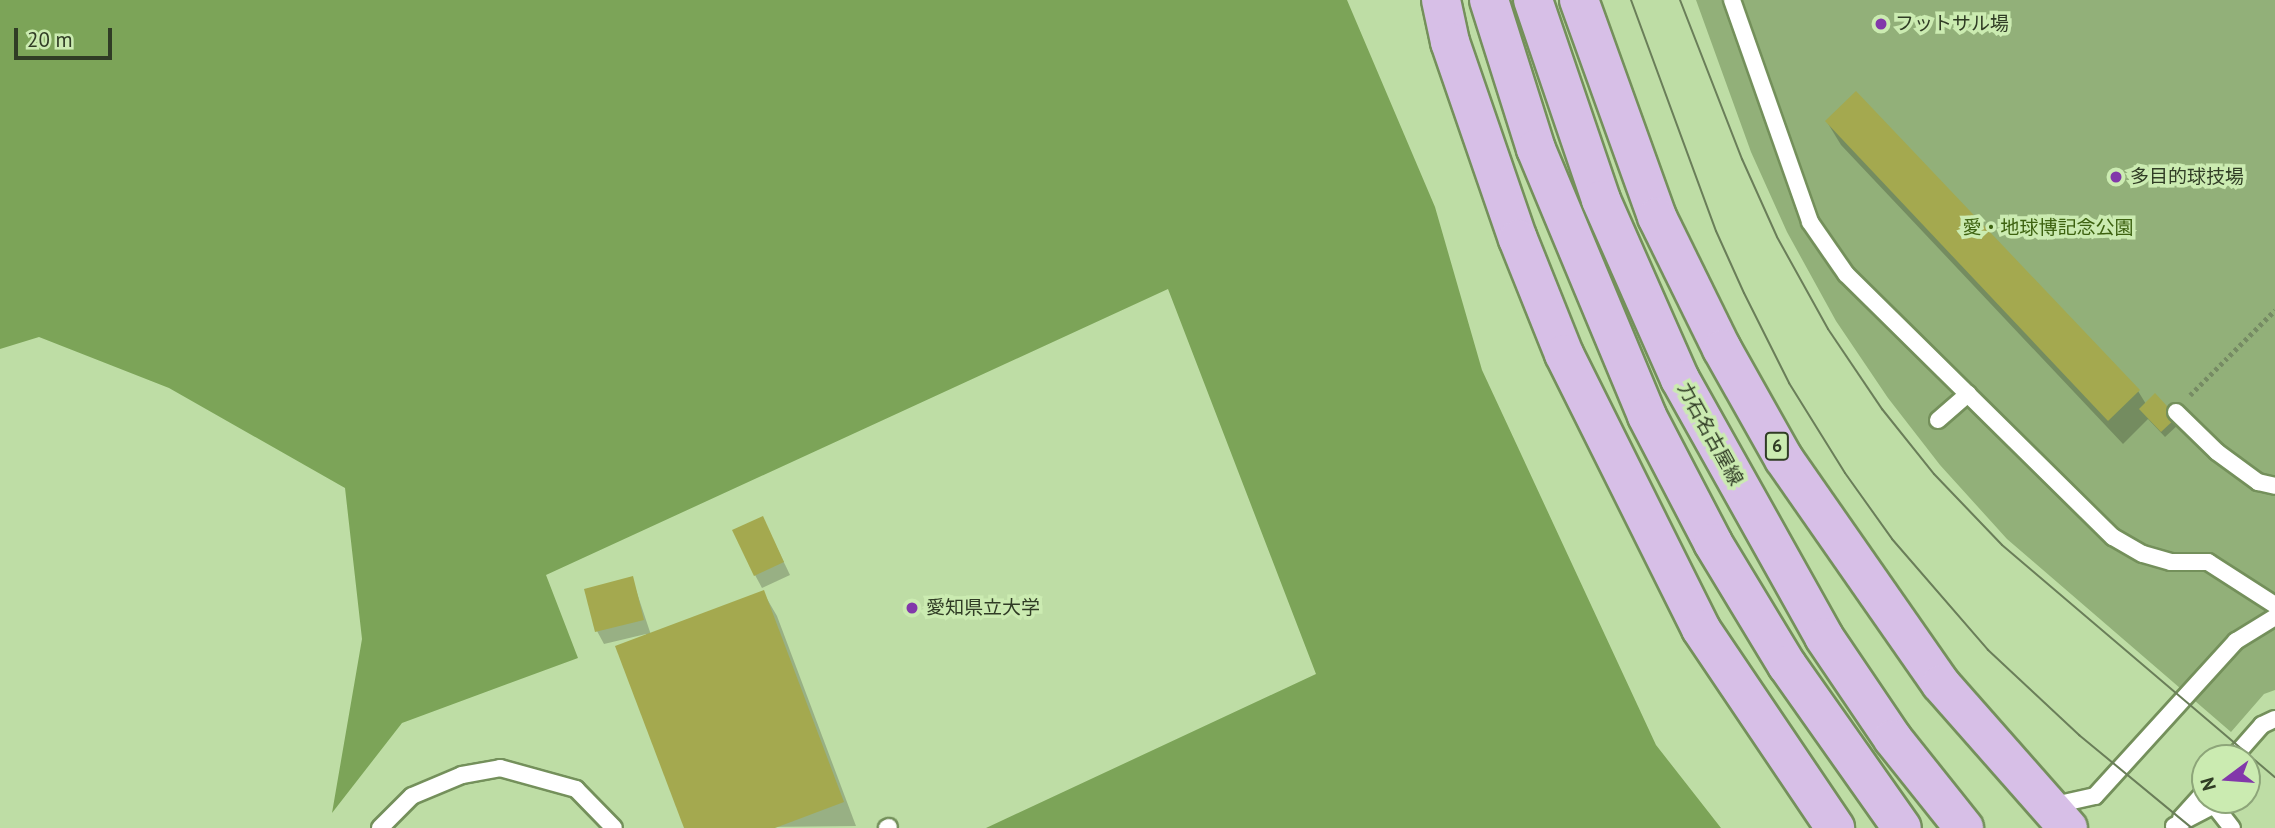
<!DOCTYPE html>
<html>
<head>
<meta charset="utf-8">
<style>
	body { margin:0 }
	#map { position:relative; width:2275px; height:828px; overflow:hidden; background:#bedda5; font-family:"PT Sans","Noto Sans JP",sans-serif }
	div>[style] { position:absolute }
	.green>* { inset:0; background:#92b079 }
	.forest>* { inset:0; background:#7ca458 }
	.shadow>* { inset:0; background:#0003 }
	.building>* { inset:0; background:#a4a94f }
	.path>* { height:4.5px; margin-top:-2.25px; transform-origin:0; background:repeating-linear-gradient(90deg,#768b64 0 3.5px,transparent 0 7px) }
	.roads { filter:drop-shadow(2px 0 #74905b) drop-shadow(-2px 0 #74905b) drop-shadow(0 2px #74905b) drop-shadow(0 -2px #74905b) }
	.service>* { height:16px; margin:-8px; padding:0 8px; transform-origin:8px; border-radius:8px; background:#fff }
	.primary>* { height:38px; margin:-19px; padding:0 19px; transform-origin:19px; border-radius:19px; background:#d7bfe7 }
	.tram>* { height:2px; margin:-1px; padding:0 1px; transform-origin:1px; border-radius:1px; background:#6a7e59 }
	.dots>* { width:19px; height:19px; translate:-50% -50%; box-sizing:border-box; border:4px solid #cbebb1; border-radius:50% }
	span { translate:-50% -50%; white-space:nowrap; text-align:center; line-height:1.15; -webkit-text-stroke:7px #cbebb1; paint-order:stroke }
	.shield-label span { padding:2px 5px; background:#cbebb1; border:2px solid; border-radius:5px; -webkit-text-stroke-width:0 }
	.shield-label { font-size:18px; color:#303c25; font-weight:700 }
	.poi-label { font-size:19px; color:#303c25 }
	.left { translate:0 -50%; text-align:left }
	.park-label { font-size:19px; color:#3d6210 }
	.street-label { font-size:19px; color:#303c25 }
	.north { position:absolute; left:2191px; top:744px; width:70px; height:70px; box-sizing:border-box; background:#cbebb1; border:2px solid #8da579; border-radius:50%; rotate:254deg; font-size:19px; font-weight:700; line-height:28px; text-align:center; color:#303c25 }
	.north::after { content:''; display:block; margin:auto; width:24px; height:32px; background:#8238aa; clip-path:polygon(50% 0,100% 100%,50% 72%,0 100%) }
	.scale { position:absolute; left:14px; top:28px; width:98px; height:32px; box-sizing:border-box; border:4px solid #303c25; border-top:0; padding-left:9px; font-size:21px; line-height:24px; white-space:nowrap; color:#303c25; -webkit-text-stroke:5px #cbebb1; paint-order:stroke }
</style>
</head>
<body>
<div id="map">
	<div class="green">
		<i style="clip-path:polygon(1696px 0,2275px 0,2275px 690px,2264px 694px,2231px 732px,2007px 539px,1940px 465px,1888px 398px,1836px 321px,1787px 232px,1751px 152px)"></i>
	</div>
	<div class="forest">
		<i style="clip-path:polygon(0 0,1347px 0,1435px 207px,1482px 370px,1656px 745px,1721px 828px,986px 828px,1316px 674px,1168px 289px,546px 575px,578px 658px,402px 723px,332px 813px,362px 639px,345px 488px,169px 388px,39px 337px,0 349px)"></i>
	</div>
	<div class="shadow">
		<i style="clip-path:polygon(1827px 122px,2138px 391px,2146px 404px,2155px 396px,2179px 424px,2165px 437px,2148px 419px,2123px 444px,1841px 145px)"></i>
		<i style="clip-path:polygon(769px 531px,790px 575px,762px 588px,755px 575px)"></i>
		<i style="clip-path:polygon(632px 578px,651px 635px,763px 592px,777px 616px,856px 826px,685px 828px,646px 634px,604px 644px,597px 631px)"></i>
	</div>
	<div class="building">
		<i style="clip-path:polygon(1856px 91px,2140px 390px,2108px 421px,1825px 121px)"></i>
		<i style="clip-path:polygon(2155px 393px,2177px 417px,2161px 432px,2139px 409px)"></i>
		<i style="clip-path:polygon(763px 516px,784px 562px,754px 576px,732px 530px)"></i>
		<i style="clip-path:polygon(633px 576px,644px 620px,595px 632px,584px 589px)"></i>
		<i style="clip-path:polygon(764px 590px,844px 802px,775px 828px,684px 828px,615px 646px)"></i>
	</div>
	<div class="path">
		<i style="left:2190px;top:395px;width:120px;rotate:-45deg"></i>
	</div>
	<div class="roads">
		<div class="service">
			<i style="left:1732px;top:0;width:235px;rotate:70.6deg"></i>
			<i style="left:1810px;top:222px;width:63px;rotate:55.3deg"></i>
			<i style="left:1846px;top:274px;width:375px;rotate:44.6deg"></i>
			<i style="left:2113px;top:537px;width:34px;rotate:30deg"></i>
			<i style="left:2143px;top:554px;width:29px;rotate:16deg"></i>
			<i style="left:2171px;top:562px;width:37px"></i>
			<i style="left:2208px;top:562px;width:80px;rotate:32.7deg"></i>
			<i style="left:2176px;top:412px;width:57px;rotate:44.3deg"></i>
			<i style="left:2217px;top:452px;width:51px;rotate:36.2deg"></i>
			<i style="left:2258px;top:482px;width:17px;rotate:13deg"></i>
			<i style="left:1938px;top:420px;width:40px;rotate:-41deg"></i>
			<i style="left:2233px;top:758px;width:44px;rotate:-48.7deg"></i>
			<i style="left:2262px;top:725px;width:14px;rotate:-25deg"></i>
			<i style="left:2050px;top:806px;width:46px;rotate:-12.5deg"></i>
			<i style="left:2095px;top:796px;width:210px;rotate:-47.7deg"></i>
			<i style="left:2236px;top:641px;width:46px;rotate:-31.6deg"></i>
			<i style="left:2181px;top:818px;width:36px;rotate:-48deg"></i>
			<i style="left:2174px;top:826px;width:45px;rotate:-27.7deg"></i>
			<i style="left:2214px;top:805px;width:29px;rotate:52deg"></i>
			<i style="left:380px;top:828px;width:45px;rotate:-45deg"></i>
			<i style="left:412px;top:796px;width:54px;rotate:-22.8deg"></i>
			<i style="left:462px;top:775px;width:39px;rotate:-10deg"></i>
			<i style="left:500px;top:768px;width:79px;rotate:15.4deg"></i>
			<i style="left:576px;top:789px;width:54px;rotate:45.7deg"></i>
			<i style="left:887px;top:828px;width:2px;rotate:-27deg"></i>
		</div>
		<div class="primary">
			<i style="left:1441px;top:0;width:43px;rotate:77.9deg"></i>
			<i style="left:1450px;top:42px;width:208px;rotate:71deg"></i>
			<i style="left:1518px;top:239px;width:124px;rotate:68.2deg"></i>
			<i style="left:1564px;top:354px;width:307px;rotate:63.5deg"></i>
			<i style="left:1701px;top:629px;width:240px;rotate:56deg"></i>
			<i style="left:1489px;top:0;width:156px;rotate:72.5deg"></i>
			<i style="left:1536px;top:149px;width:289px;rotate:67.4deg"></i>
			<i style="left:1647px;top:416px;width:143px;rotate:62.5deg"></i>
			<i style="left:1713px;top:543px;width:143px;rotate:58.8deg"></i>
			<i style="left:1787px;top:665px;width:199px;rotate:54.8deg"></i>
			<i style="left:1533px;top:0;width:211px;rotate:71.2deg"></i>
			<i style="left:1601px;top:200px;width:196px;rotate:66.2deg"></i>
			<i style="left:1680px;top:379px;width:295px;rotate:60.8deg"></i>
			<i style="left:1824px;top:637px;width:123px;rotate:55.9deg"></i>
			<i style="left:1893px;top:739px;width:114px;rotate:51.4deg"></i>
			<i style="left:1579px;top:0;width:231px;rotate:70.2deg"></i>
			<i style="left:1657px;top:217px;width:147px;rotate:63.8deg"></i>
			<i style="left:1722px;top:349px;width:126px;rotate:60.6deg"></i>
			<i style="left:1784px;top:459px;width:274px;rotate:55.1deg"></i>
			<i style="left:1941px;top:684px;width:192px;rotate:48.6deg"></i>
		</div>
	</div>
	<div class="tram">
		<i style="left:1631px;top:0;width:246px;rotate:69.8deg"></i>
		<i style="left:1716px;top:231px;width:68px;rotate:65.7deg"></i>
		<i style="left:1744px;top:293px;width:101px;rotate:63.4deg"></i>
		<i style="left:1789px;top:383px;width:106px;rotate:58.1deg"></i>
		<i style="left:1845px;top:473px;width:81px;rotate:54.5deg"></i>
		<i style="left:1892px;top:539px;width:147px;rotate:49.1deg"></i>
		<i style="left:1988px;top:650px;width:125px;rotate:43deg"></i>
		<i style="left:2079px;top:735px;width:146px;rotate:39.5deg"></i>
		<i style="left:1680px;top:0;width:171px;rotate:68.7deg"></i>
		<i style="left:1742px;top:159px;width:85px;rotate:65.8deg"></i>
		<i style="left:1777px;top:237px;width:105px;rotate:61deg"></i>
		<i style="left:1828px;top:329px;width:97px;rotate:56deg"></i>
		<i style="left:1882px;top:409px;width:83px;rotate:51.3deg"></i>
		<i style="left:1934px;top:474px;width:98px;rotate:46.2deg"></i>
		<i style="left:2002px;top:545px;width:358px;rotate:40.4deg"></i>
	</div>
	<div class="dots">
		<i style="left:1881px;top:24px;background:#8238aa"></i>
		<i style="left:2116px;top:177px;background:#8238aa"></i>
		<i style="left:912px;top:608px;background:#8238aa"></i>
	</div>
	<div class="shield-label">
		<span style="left:1777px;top:446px">6</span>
	</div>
	<div class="poi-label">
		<span class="left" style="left:1895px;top:24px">フットサル場</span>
		<span class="left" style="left:2130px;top:177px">多目的球技場</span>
		<span class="left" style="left:926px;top:608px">愛知県立大学</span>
	</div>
	<div class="park-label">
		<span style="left:2048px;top:228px">愛・地球博記念公園</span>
	</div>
	<div class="street-label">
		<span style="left:1710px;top:434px;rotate:61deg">力石名古屋線</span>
	</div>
	<div class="north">N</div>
	<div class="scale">20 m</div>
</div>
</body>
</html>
